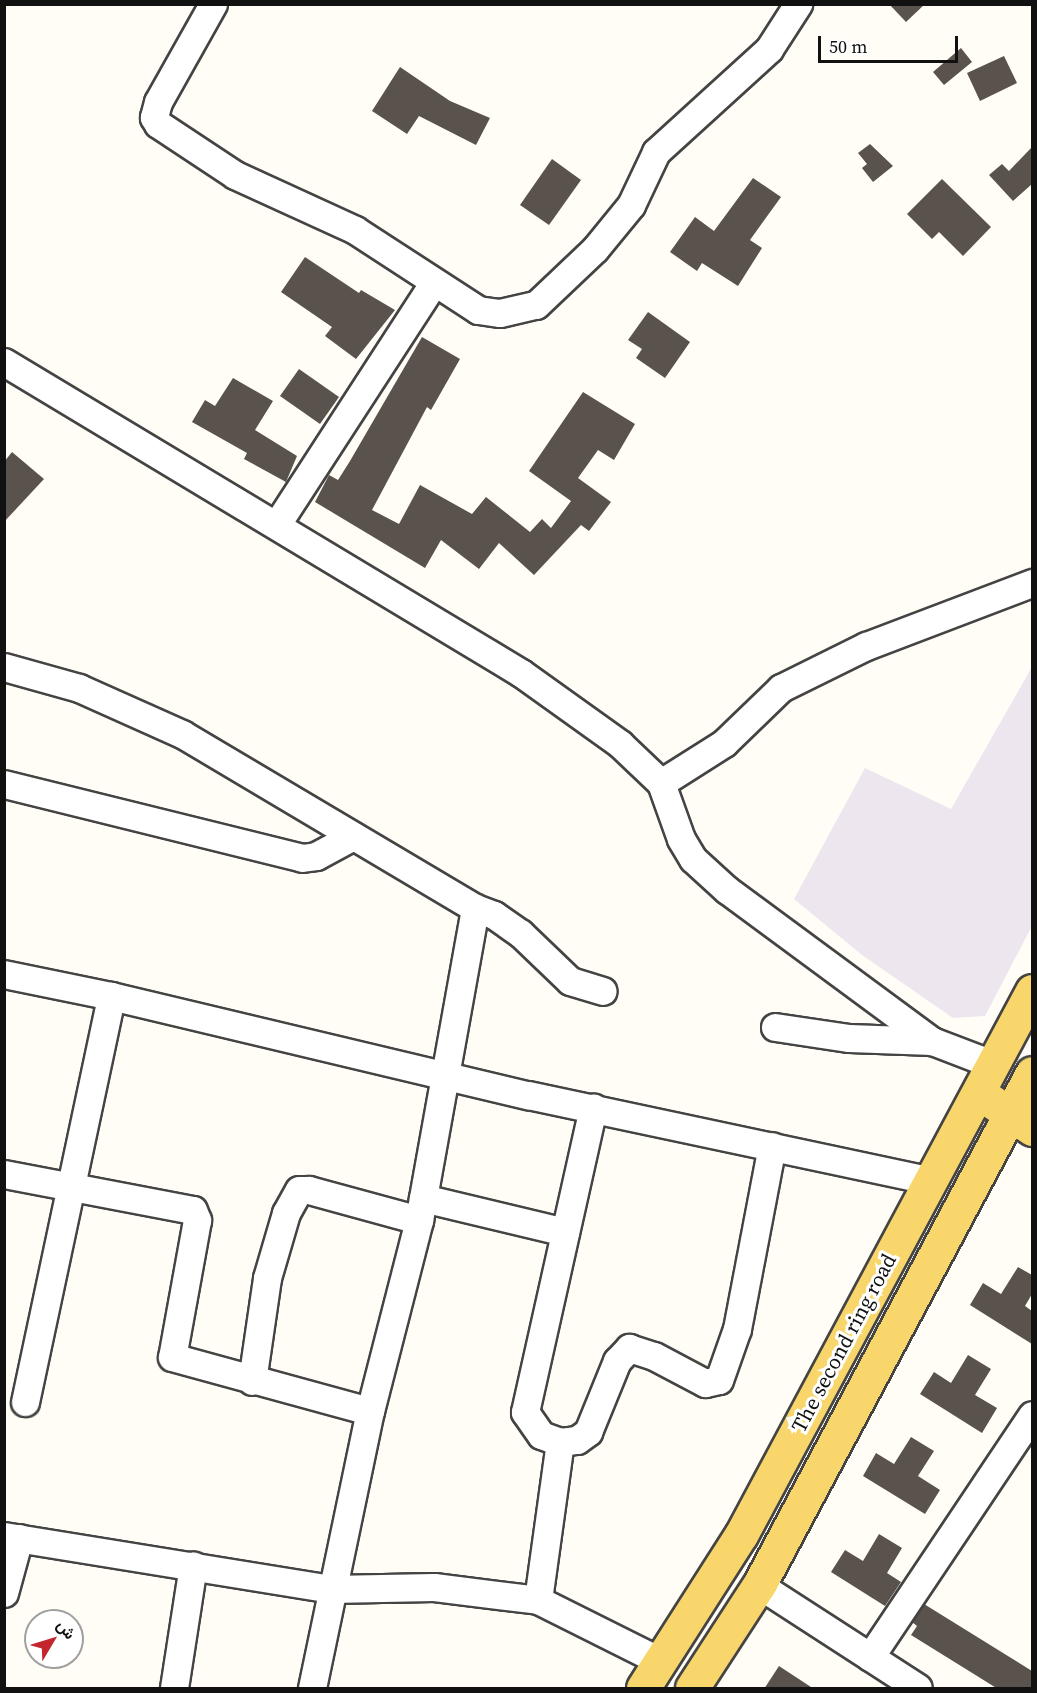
<!DOCTYPE html>
<html>
<head>
<meta charset="utf-8">
<style>
	body { margin:0 }
	#map { position:relative; width:1037px; height:1693px; overflow:hidden; background:#fffdf5; font-family:"Source Serif 4",Vazirmatn,serif }
	div>[style] { position:absolute }
	.industrial>* { inset:0; background:#eee6ef }
	.building>* { inset:0; background:#5a524d }
	.roads { filter:drop-shadow(2px 0 #444) drop-shadow(-2px 0 #444) drop-shadow(0 2px #444) drop-shadow(0 -2px #444) }
	.minor>* { height:27px; margin:-13.5px; padding:0 13.5px; transform-origin:13.5px; border-radius:13.5px; background:#fff }
	.major>* { height:33px; margin:-16.5px; padding:0 16.5px; transform-origin:16.5px; border-radius:16.5px; background:#f9d66b }
	span { translate:-50% -50%; white-space:nowrap; text-align:center; line-height:1.15; -webkit-text-stroke:6px #fff; paint-order:stroke }
	.street-label { font-size:21px; color:#111 }
	.frame { position:absolute; inset:0; border:6px solid #111; pointer-events:none }
	.north { position:absolute; left:24px; top:1609px; width:60px; height:60px; box-sizing:border-box; background:#fff; border:2px solid #a0a0a0; border-radius:50%; rotate:52deg; font-size:16px; font-weight:700; line-height:24px; text-align:center; color:#111 }
	.north::after { content:''; display:block; margin:auto; width:21px; height:27px; background:#c4262e; clip-path:polygon(50% 0,100% 100%,50% 72%,0 100%) }
	.scale { position:absolute; left:818px; top:36px; width:140px; height:27px; box-sizing:border-box; border:3px solid #111; border-top:0; padding-left:8px; font-size:18px; line-height:21px; white-space:nowrap; color:#111; -webkit-text-stroke:4px #fff; paint-order:stroke }
</style>
</head>
<body>
<div id="map">
	<div class="industrial">
		<i style="clip-path:polygon(1032px 667px,1032px 926px,985px 1016px,953px 1018px,862px 955px,794px 899px,865px 768px,951px 809px)"></i>
	</div>
	<div class="building">
		<i style="clip-path:polygon(889px 4px,925px 4px,906px 22px)"></i>
		<i style="clip-path:polygon(961px 48px,972px 62px,944px 85px,933px 72px)"></i>
		<i style="clip-path:polygon(1004px 56px,1017px 83px,980px 101px,967px 73px)"></i>
		<i style="clip-path:polygon(400px 67px,450px 101px,490px 118px,476px 145px,419px 116px,407px 134px,372px 111px)"></i>
		<i style="clip-path:polygon(870px 144px,893px 166px,873px 182px,862px 168px,867px 164px,858px 153px)"></i>
		<i style="clip-path:polygon(1032px 147px,1032px 184px,1013px 201px,989px 175px,1002px 164px,1009px 171px)"></i>
		<i style="clip-path:polygon(552px 159px,581px 180px,549px 225px,520px 205px)"></i>
		<i style="clip-path:polygon(753px 178px,781px 197px,750px 240px,762px 248px,738px 286px,702px 263px,697px 271px,670px 252px,695px 217px,714px 231px)"></i>
		<i style="clip-path:polygon(942px 179px,991px 227px,963px 256px,939px 232px,932px 239px,907px 214px)"></i>
		<i style="clip-path:polygon(305px 257px,359px 293px,361px 290px,395px 310px,356px 359px,325px 336px,332px 327px,281px 292px)"></i>
		<i style="clip-path:polygon(648px 312px,690px 342px,665px 378px,636px 358px,642px 349px,628px 340px)"></i>
		<i style="clip-path:polygon(422px 337px,460px 359px,431px 410px,427px 407px,372px 510px,399px 524px,420px 485px,472px 514px,486px 497px,530px 532px,542px 519px,551px 528px,571px 501px,529px 471px,583px 392px,635px 424px,614px 460px,598px 450px,578px 478px,611px 502px,589px 531px,581px 525px,534px 575px,499px 543px,479px 569px,441px 540px,425px 568px,315px 502px,329px 475px,338px 480px,350px 461px)"></i>
		<i style="clip-path:polygon(299px 369px,339px 397px,320px 424px,280px 396px)"></i>
		<i style="clip-path:polygon(233px 378px,273px 401px,255px 430px,297px 456px,286px 482px,244px 459px,247px 453px,192px 422px,205px 400px,215px 406px)"></i>
		<i style="clip-path:polygon(12px 452px,44px 479px,4px 522px,4px 462px)"></i>
		<i style="clip-path:polygon(1018px 1267px,1032px 1275px,1032px 1294px,1025px 1306px,1032px 1311px,1032px 1344px,970px 1305px,983px 1283px,1001px 1294px)"></i>
		<i style="clip-path:polygon(968px 1355px,991px 1369px,975px 1395px,997px 1408px,982px 1433px,920px 1394px,934px 1372px,951px 1383px)"></i>
		<i style="clip-path:polygon(911px 1437px,934px 1451px,918px 1476px,940px 1490px,925px 1514px,863px 1476px,876px 1453px,894px 1464px)"></i>
		<i style="clip-path:polygon(879px 1534px,902px 1548px,887px 1573px,901px 1582px,885px 1606px,831px 1572px,845px 1550px,863px 1561px)"></i>
		<i style="clip-path:polygon(924px 1604px,1032px 1671px,1032px 1689px,998px 1689px,911px 1635px,917px 1626px,912px 1622px)"></i>
		<i style="clip-path:polygon(779px 1666px,814px 1689px,764px 1689px)"></i>
	</div>
	<div class="roads">
		<div class="minor">
			<i style="left:213px;top:4px;width:112px;rotate:119.3deg"></i>
			<i style="left:158px;top:102px;width:16px;rotate:105deg"></i>
			<i style="left:154px;top:117px;width:8px;rotate:60deg"></i>
			<i style="left:158px;top:124px;width:92px;rotate:33.5deg"></i>
			<i style="left:235px;top:175px;width:132px;rotate:24.6deg"></i>
			<i style="left:355px;top:230px;width:147px;rotate:33deg"></i>
			<i style="left:478px;top:310px;width:22px;rotate:8deg"></i>
			<i style="left:500px;top:313px;width:37px;rotate:-13deg"></i>
			<i style="left:536px;top:305px;width:81px;rotate:-43.5deg"></i>
			<i style="left:595px;top:249px;width:57px;rotate:-50.7deg"></i>
			<i style="left:631px;top:205px;width:59px;rotate:-64.7deg"></i>
			<i style="left:656px;top:152px;width:153px;rotate:-42.3deg"></i>
			<i style="left:769px;top:49px;width:54px;rotate:-57.2deg"></i>
			<i style="left:4px;top:362px;width:603px;rotate:31.03deg"></i>
			<i style="left:521px;top:673px;width:122px;rotate:35.6deg"></i>
			<i style="left:620px;top:744px;width:57px;rotate:43.6deg"></i>
			<i style="left:661px;top:783px;width:59px;rotate:70.3deg"></i>
			<i style="left:681px;top:839px;width:23px;rotate:59deg"></i>
			<i style="left:693px;top:859px;width:46px;rotate:42.4deg"></i>
			<i style="left:727px;top:890px;width:255px;rotate:36.4deg"></i>
			<i style="left:932px;top:1041px;width:64px;rotate:21deg"></i>
			<i style="left:277px;top:524px;width:288px;rotate:-57deg"></i>
			<i style="left:4px;top:667px;width:78px;rotate:15.6deg"></i>
			<i style="left:79px;top:688px;width:113px;rotate:24.1deg"></i>
			<i style="left:182px;top:734px;width:341px;rotate:30.7deg"></i>
			<i style="left:475px;top:908px;width:20px;rotate:20deg"></i>
			<i style="left:494px;top:915px;width:32px;rotate:35deg"></i>
			<i style="left:520px;top:933px;width:69px;rotate:43.8deg"></i>
			<i style="left:570px;top:981px;width:34px;rotate:17deg"></i>
			<i style="left:661px;top:783px;width:75px;rotate:-32.4deg"></i>
			<i style="left:724px;top:743px;width:79px;rotate:-44deg"></i>
			<i style="left:781px;top:688px;width:95px;rotate:-26.3deg"></i>
			<i style="left:866px;top:646px;width:178px;rotate:-20.8deg"></i>
			<i style="left:4px;top:784px;width:307px;rotate:13.9deg"></i>
			<i style="left:302px;top:858px;width:14px;rotate:-8deg"></i>
			<i style="left:316px;top:856px;width:42px;rotate:-28.4deg"></i>
			<i style="left:4px;top:974px;width:109px;rotate:11.6deg"></i>
			<i style="left:111px;top:996px;width:429px;rotate:13.4deg"></i>
			<i style="left:528px;top:1095px;width:413px;rotate:12deg"></i>
			<i style="left:775px;top:1027px;width:75px;rotate:8.5deg"></i>
			<i style="left:849px;top:1038px;width:83px;rotate:2.1deg"></i>
			<i style="left:4px;top:1174px;width:192px;rotate:10.8deg"></i>
			<i style="left:193px;top:1210px;width:11px;rotate:68deg"></i>
			<i style="left:197px;top:1220px;width:139px;rotate:100.3deg"></i>
			<i style="left:172px;top:1357px;width:205px;rotate:15.3deg"></i>
			<i style="left:423px;top:1198px;width:146px;rotate:13.5deg"></i>
			<i style="left:252px;top:1381px;width:104px;rotate:-81.7deg"></i>
			<i style="left:267px;top:1278px;width:68px;rotate:-73.7deg"></i>
			<i style="left:286px;top:1213px;width:26px;rotate:-61deg"></i>
			<i style="left:299px;top:1190px;width:10px"></i>
			<i style="left:309px;top:1190px;width:114px;rotate:15.3deg"></i>
			<i style="left:25px;top:1402px;width:415px;rotate:-78deg"></i>
			<i style="left:560px;top:1442px;width:17px;rotate:-7deg"></i>
			<i style="left:577px;top:1440px;width:14px;rotate:-36deg"></i>
			<i style="left:588px;top:1432px;width:77px;rotate:-67.8deg"></i>
			<i style="left:617px;top:1361px;width:18px;rotate:-47deg"></i>
			<i style="left:629px;top:1348px;width:26px;rotate:18deg"></i>
			<i style="left:654px;top:1356px;width:58px;rotate:27.9deg"></i>
			<i style="left:705px;top:1383px;width:14px;rotate:-12deg"></i>
			<i style="left:719px;top:1380px;width:54px;rotate:-70.6deg"></i>
			<i style="left:737px;top:1329px;width:186px;rotate:-79.2deg"></i>
			<i style="left:4px;top:1536px;width:330px;rotate:9.2deg"></i>
			<i style="left:330px;top:1589px;width:104px;rotate:-1.1deg"></i>
			<i style="left:434px;top:1587px;width:105px;rotate:7.1deg"></i>
			<i style="left:538px;top:1600px;width:139px;rotate:26.6deg"></i>
			<i style="left:759px;top:1585px;width:189px;rotate:32.9deg"></i>
			<i style="left:4px;top:1593px;width:57px;rotate:-74.7deg"></i>
			<i style="left:538px;top:1600px;width:160px;rotate:-82.1deg"></i>
			<i style="left:560px;top:1442px;width:20px;rotate:-160deg"></i>
			<i style="left:541px;top:1435px;width:28px;rotate:-125deg"></i>
			<i style="left:525px;top:1412px;width:312px;rotate:-77.4deg"></i>
			<i style="left:870px;top:1657px;width:291px;rotate:-56.2deg"></i>
			<i style="left:174px;top:1688px;width:124px;rotate:-81.2deg"></i>
			<i style="left:312px;top:1688px;width:283px;rotate:-78.2deg"></i>
			<i style="left:370px;top:1411px;width:197px;rotate:-75.6deg"></i>
			<i style="left:419px;top:1220px;width:317px;rotate:-79.8deg"></i>
		</div>
		<div class="major">
			<i style="left:991px;top:1101px;width:50px;rotate:34.3deg"></i>
			<i style="left:643px;top:1688px;width:182px;rotate:-57.4deg"></i>
			<i style="left:741px;top:1535px;width:617px;rotate:-61.86deg"></i>
			<i style="left:692px;top:1688px;width:123px;rotate:-57deg"></i>
			<i style="left:759px;top:1585px;width:580px;rotate:-61.93deg"></i>
		</div>
	</div>
	<div class="street-label">
		<span style="left:844px;top:1343px;rotate:-62deg">The second ring road</span>
	</div>
	<div class="frame"></div>
	<div class="north">ش</div>
	<div class="scale">50 m</div>
</div>
</body>
</html>
